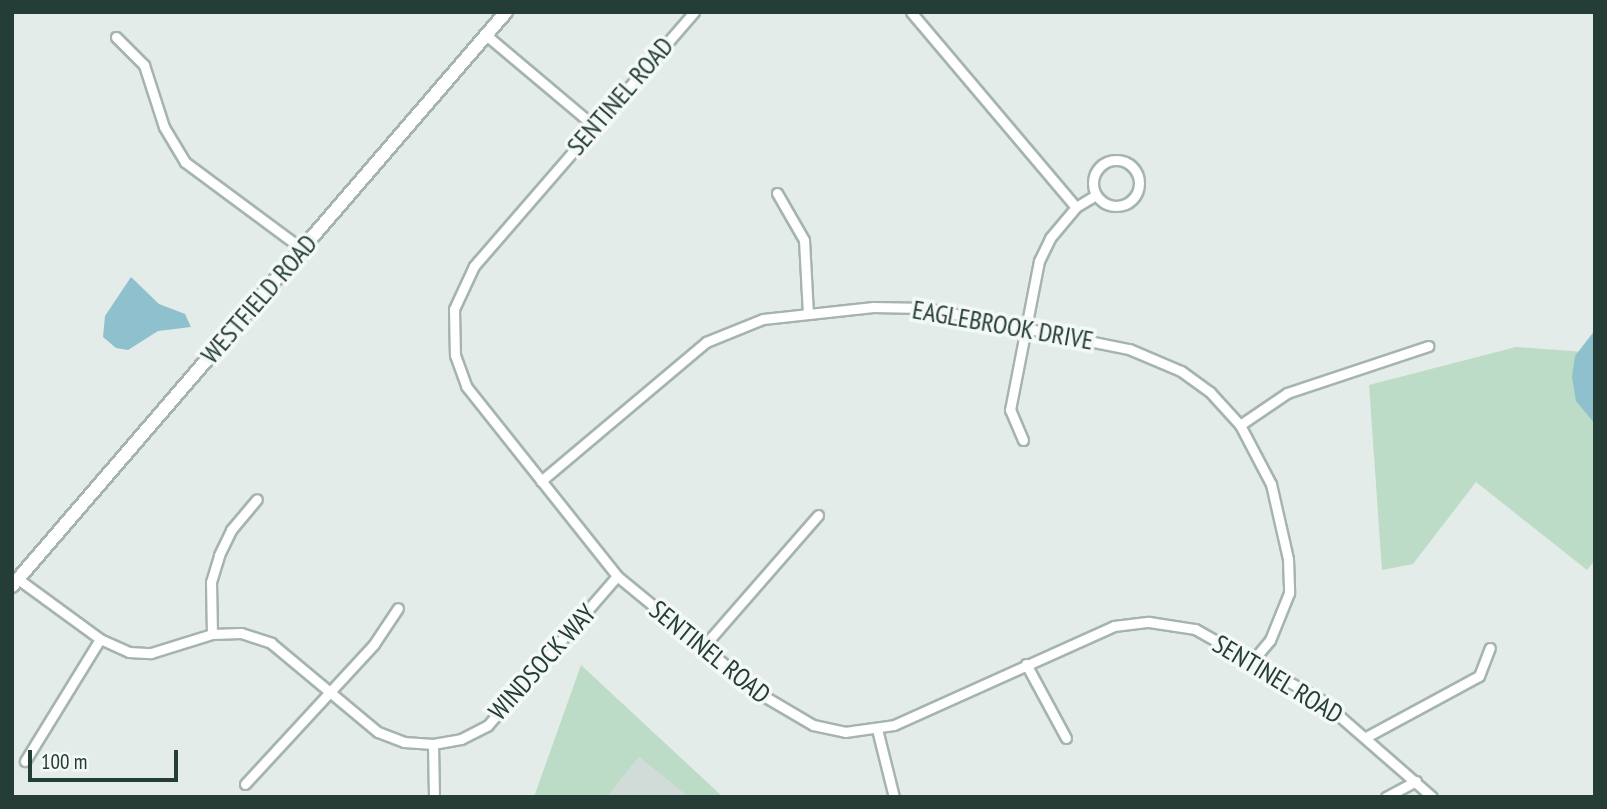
<!DOCTYPE html>
<html>
<head>
<meta charset="utf-8">
<style>
	body { margin:0 }
	#map { position:relative; width:1607px; height:809px; overflow:hidden; background:#e3ece9; font-family:"PT Sans Narrow",sans-serif }
	div>[style] { position:absolute }
	.built>* { inset:0; background:#d1dcd8 }
	.green>* { inset:0; background:#bddcc7 }
	.water>* { inset:0; background:#8ec0ce }
	.roads { filter:drop-shadow(2px 0 #a6b4b0) drop-shadow(-2px 0 #a6b4b0) drop-shadow(0 2px #a6b4b0) drop-shadow(0 -2px #a6b4b0) }
	.street>* { height:9px; margin:-4.5px; padding:0 4.5px; transform-origin:4.5px; border-radius:4.5px; background:#fff }
	.street>.ring { margin:-4.5px; padding:0; box-sizing:content-box; background:none; border:9px solid #fff; border-radius:50% }
	.secondary>* { height:12px; margin:-6px; padding:0 6px; transform-origin:6px; border-radius:6px; background:#fff }
	span { translate:-50% -50%; white-space:nowrap; text-align:center; line-height:1.15; -webkit-text-stroke:7px #f4f9f6; paint-order:stroke }
	.street-label { font-size:26px; color:#243d37 }
	.frame { position:absolute; inset:0; border:14px solid #243d37; pointer-events:none }
	.scale { position:absolute; left:28px; top:750px; width:150px; height:32px; box-sizing:border-box; border:4px solid #243d37; border-top:0; padding-left:9px; font-size:21px; line-height:24px; white-space:nowrap; color:#243d37; -webkit-text-stroke:5px #f4f9f6; paint-order:stroke }
</style>
</head>
<body>
<div id="map">
	<div class="built">
		<i style="clip-path:polygon(639px 757px,690px 797px,607px 797px)"></i>
	</div>
	<div class="green">
		<i style="clip-path:polygon(1595px 342px,1595px 560px,1587px 570px,1476px 482px,1413px 564px,1382px 570px,1369px 385px,1516px 347px,1585px 352px)"></i>
		<i style="clip-path:polygon(581px 665px,723px 797px,689px 797px,639px 757px,607px 797px,534px 797px)"></i>
	</div>
	<div class="water">
		<i style="clip-path:polygon(131px 277px,159px 304px,185px 314px,191px 327px,158px 331px,128px 350px,116px 348px,103px 337px,105px 316px)"></i>
		<i style="clip-path:polygon(1595px 330px,1595px 424px,1576px 401px,1572px 377px,1575px 356px)"></i>
	</div>
	<div class="roads">
		<div class="street">
			<i style="left:694px;top:12px;width:336px;rotate:130.9deg"></i>
			<i style="left:474px;top:266px;width:47px;rotate:114.9deg"></i>
			<i style="left:454px;top:309px;width:46px;rotate:88.8deg"></i>
			<i style="left:455px;top:355px;width:33px;rotate:70deg"></i>
			<i style="left:466px;top:386px;width:243px;rotate:51.5deg"></i>
			<i style="left:617px;top:576px;width:188px;rotate:39.4deg"></i>
			<i style="left:762px;top:695px;width:59px;rotate:30.5deg"></i>
			<i style="left:813px;top:725px;width:33px;rotate:12deg"></i>
			<i style="left:845px;top:732px;width:49px;rotate:-8.1deg"></i>
			<i style="left:894px;top:725px;width:241px;rotate:-24.2deg"></i>
			<i style="left:1114px;top:626px;width:35px;rotate:-7deg"></i>
			<i style="left:1149px;top:622px;width:47px;rotate:8.7deg"></i>
			<i style="left:1195px;top:629px;width:145px;rotate:29.4deg"></i>
			<i style="left:1321px;top:700px;width:147px;rotate:41.1deg"></i>
			<i style="left:911px;top:12px;width:255px;rotate:49.8deg"></i>
			<i style="left:486px;top:35px;width:140px;rotate:40.1deg"></i>
			<i style="left:116px;top:37px;width:40px;rotate:45deg"></i>
			<i style="left:144px;top:65px;width:65px;rotate:72.1deg"></i>
			<i style="left:164px;top:127px;width:41px;rotate:59deg"></i>
			<i style="left:185px;top:162px;width:146px;rotate:36.6deg"></i>
			<i class="ring" style="left:1093px;top:160px;width:37px;height:37px"></i>
			<i style="left:777px;top:193px;width:54px;rotate:60.1deg"></i>
			<i style="left:804px;top:240px;width:73px;rotate:86.9deg"></i>
			<i style="left:1240px;top:425px;width:57px;rotate:-34.2deg"></i>
			<i style="left:1287px;top:393px;width:149px;rotate:-18.4deg"></i>
			<i style="left:1023px;top:440px;width:33px;rotate:-113deg"></i>
			<i style="left:1010px;top:410px;width:152px;rotate:-79deg"></i>
			<i style="left:1039px;top:261px;width:25px;rotate:-64deg"></i>
			<i style="left:1050px;top:238px;width:40px;rotate:-50deg"></i>
			<i style="left:1076px;top:207px;width:23px;rotate:-31deg"></i>
			<i style="left:541px;top:481px;width:216px;rotate:-40.1deg"></i>
			<i style="left:706px;top:342px;width:61px;rotate:-22deg"></i>
			<i style="left:763px;top:319px;width:111px;rotate:-6.2deg"></i>
			<i style="left:873px;top:307px;width:52px;rotate:1.1deg"></i>
			<i style="left:925px;top:308px;width:208px;rotate:11.4deg"></i>
			<i style="left:1129px;top:349px;width:56px;rotate:22.9deg"></i>
			<i style="left:1181px;top:371px;width:36px;rotate:36deg"></i>
			<i style="left:1210px;top:392px;width:45px;rotate:47.7deg"></i>
			<i style="left:1240px;top:425px;width:67px;rotate:62.3deg"></i>
			<i style="left:1271px;top:484px;width:77px;rotate:77.2deg"></i>
			<i style="left:1288px;top:559px;width:34px;rotate:88deg"></i>
			<i style="left:1289px;top:593px;width:51px;rotate:112deg"></i>
			<i style="left:1270px;top:640px;width:26px;rotate:130deg"></i>
			<i style="left:18px;top:579px;width:102px;rotate:36.2deg"></i>
			<i style="left:100px;top:639px;width:32px;rotate:24deg"></i>
			<i style="left:129px;top:652px;width:22px;rotate:3deg"></i>
			<i style="left:151px;top:653px;width:64px;rotate:-17.3deg"></i>
			<i style="left:212px;top:634px;width:29px;rotate:-2deg"></i>
			<i style="left:241px;top:633px;width:32px;rotate:18deg"></i>
			<i style="left:271px;top:643px;width:139px;rotate:39.8deg"></i>
			<i style="left:378px;top:732px;width:28px;rotate:21deg"></i>
			<i style="left:404px;top:742px;width:29px;rotate:4deg"></i>
			<i style="left:433px;top:744px;width:28px;rotate:-10deg"></i>
			<i style="left:461px;top:739px;width:30px;rotate:-27deg"></i>
			<i style="left:488px;top:725px;width:197px;rotate:-49.1deg"></i>
			<i style="left:212px;top:634px;width:52px;rotate:-91.1deg"></i>
			<i style="left:211px;top:582px;width:28px;rotate:-73deg"></i>
			<i style="left:219px;top:555px;width:28px;rotate:-64deg"></i>
			<i style="left:231px;top:530px;width:40px;rotate:-50deg"></i>
			<i style="left:703px;top:647px;width:175px;rotate:-48.9deg"></i>
			<i style="left:1026px;top:664px;width:84px;rotate:61.6deg"></i>
			<i style="left:877px;top:729px;width:70px;rotate:76deg"></i>
			<i style="left:1368px;top:736px;width:126px;rotate:-28.4deg"></i>
			<i style="left:1479px;top:676px;width:30px;rotate:-69deg"></i>
			<i style="left:433px;top:744px;width:53px;rotate:88.9deg"></i>
			<i style="left:25px;top:761px;width:143px;rotate:-58.4deg"></i>
			<i style="left:245px;top:784px;width:190px;rotate:-47.3deg"></i>
			<i style="left:374px;top:644px;width:43px;rotate:-56.3deg"></i>
			<i style="left:1386px;top:797px;width:34px;rotate:-28deg"></i>
		</div>
		<div class="secondary">
			<i style="left:12px;top:586px;width:757px;rotate:-49.28deg"></i>
		</div>
	</div>
	<div class="street-label">
		<span style="left:620px;top:96px;rotate:-49deg">SENTINEL ROAD</span>
		<span style="left:259px;top:299px;rotate:-49deg">WESTFIELD ROAD</span>
		<span style="left:1003px;top:325px;rotate:10deg">EAGLEBROOK DRIVE</span>
		<span style="left:710px;top:652px;rotate:39deg">SENTINEL ROAD</span>
		<span style="left:542px;top:662px;rotate:-48deg">WINDSOCK WAY</span>
		<span style="left:1278px;top:679px;rotate:31deg">SENTINEL ROAD</span>
	</div>
	<div class="frame"></div>
	<div class="scale">100 m</div>
</div>
</body>
</html>
